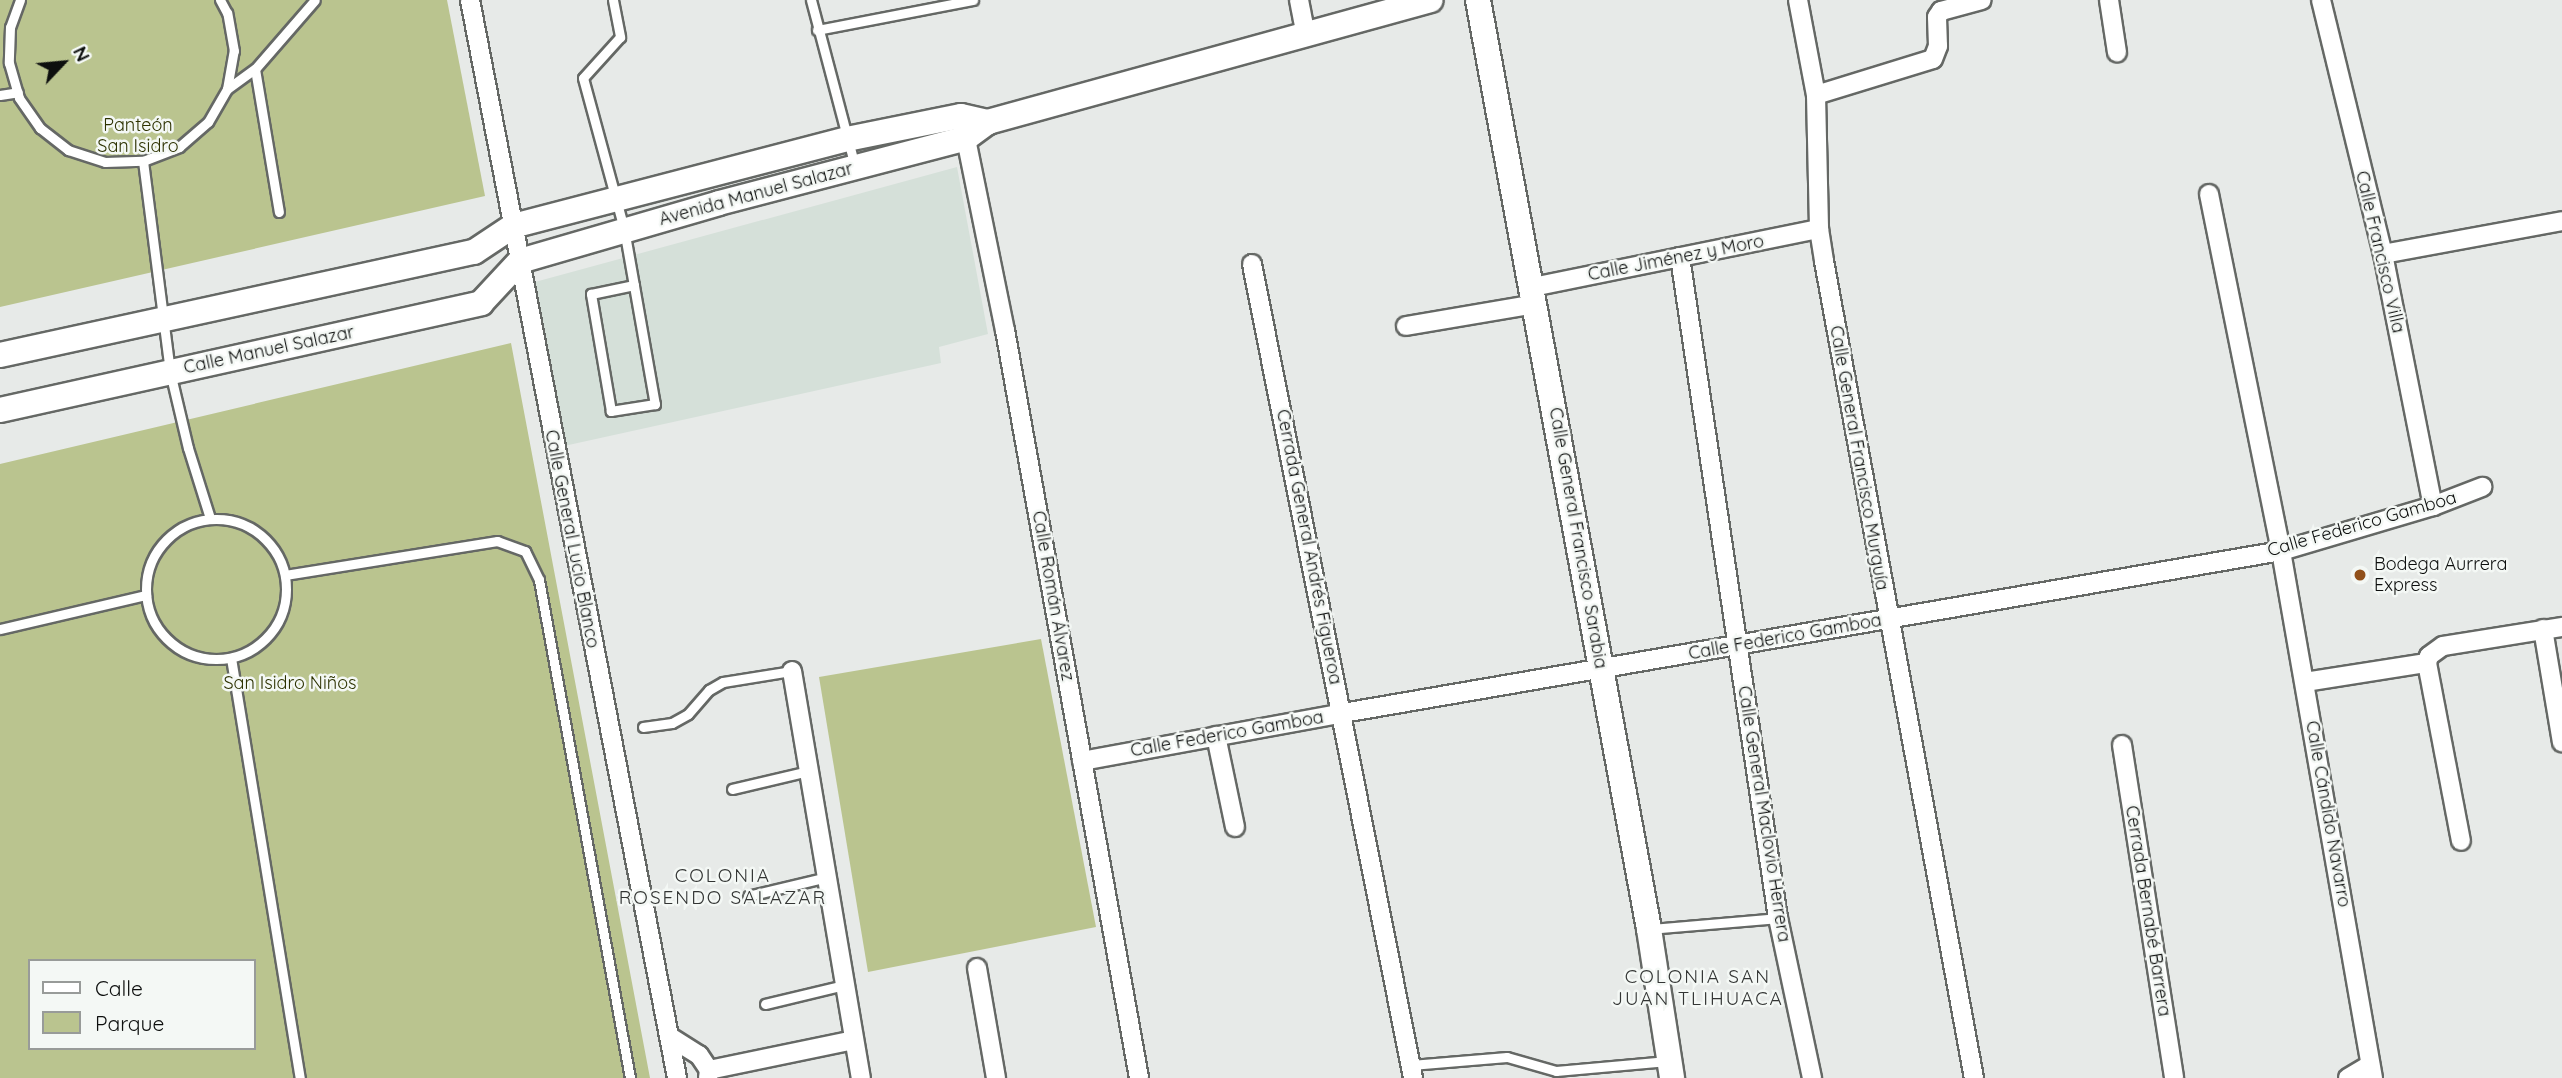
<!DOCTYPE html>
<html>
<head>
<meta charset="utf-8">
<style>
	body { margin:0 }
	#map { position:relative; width:2562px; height:1078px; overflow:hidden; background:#e7eae8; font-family:Quicksand,sans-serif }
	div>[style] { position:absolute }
	.built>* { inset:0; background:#d5e0d9 }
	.green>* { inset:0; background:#bac48f }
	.roads { filter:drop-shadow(2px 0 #656865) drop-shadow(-2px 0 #656865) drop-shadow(0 2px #656865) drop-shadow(0 -2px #656865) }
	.lane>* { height:9px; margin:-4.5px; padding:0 4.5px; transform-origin:4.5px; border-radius:4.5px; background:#fff }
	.lane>.ring { margin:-4.5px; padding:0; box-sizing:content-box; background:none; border:9px solid #fff; border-radius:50% }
	.street>* { height:18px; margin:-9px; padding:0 9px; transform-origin:9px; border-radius:9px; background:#fff }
	.secondary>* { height:24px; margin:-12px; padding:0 12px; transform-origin:12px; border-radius:12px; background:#fff }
	.dots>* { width:19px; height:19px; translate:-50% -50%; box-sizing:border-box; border:4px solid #f4f8f5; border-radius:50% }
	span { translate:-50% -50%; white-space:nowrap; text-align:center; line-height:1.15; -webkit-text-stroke:5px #f4f8f5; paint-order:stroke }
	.park-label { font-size:18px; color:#2d3200 }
	.street-label { font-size:18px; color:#0d0f0e }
	.poi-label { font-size:18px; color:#0d0f0e }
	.left { translate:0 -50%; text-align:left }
	.neighbourhood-label { font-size:19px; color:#333534; letter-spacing:2px }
	.legend { position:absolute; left:28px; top:959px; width:228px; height:91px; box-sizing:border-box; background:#f4f8f5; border:2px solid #989b99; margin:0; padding:9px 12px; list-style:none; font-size:21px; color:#0d0f0e }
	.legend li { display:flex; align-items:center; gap:14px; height:35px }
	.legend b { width:35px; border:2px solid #989b99 }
	.north { position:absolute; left:28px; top:28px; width:70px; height:70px; -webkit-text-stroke:5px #f4f8f5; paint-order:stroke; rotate:64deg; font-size:19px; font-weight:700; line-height:28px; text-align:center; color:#0d0f0e }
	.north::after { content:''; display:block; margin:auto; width:24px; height:32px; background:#0d0f0e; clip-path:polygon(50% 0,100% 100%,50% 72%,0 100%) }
</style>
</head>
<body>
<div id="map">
	<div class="built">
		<i style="clip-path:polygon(957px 167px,988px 334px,939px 347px,941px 363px,564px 446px,535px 282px)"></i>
	</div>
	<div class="green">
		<i style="clip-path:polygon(0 0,447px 0,485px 196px,0 307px)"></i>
		<i style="clip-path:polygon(evenodd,511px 343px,650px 1078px,0 1078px,0 464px,511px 343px,30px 961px,254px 961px,254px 1048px,30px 1048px,30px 961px)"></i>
		<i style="clip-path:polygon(1041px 639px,1096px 927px,868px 972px,819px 677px)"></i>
	</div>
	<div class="roads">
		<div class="lane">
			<i style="left:20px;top:0;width:29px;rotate:110deg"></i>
			<i style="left:10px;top:27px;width:36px;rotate:92deg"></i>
			<i style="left:9px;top:63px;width:36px;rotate:74deg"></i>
			<i style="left:19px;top:98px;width:37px;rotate:55deg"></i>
			<i style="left:40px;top:128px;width:36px;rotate:38deg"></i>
			<i style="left:68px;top:150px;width:39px;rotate:18deg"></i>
			<i style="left:105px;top:162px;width:38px;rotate:-2deg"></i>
			<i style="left:143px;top:161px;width:39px;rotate:-21deg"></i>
			<i style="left:179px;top:147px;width:38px;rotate:-41deg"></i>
			<i style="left:208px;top:122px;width:38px;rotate:-60deg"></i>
			<i style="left:227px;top:89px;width:39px;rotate:-80deg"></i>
			<i style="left:234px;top:51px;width:39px;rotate:-100deg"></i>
			<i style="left:227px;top:13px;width:15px;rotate:-118deg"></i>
			<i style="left:613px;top:0;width:38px;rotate:79deg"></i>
			<i style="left:620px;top:37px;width:55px;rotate:132.1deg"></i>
			<i style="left:583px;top:78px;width:156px;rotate:74.8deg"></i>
			<i style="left:624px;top:229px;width:178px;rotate:80deg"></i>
			<i style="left:655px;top:404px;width:45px;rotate:171deg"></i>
			<i style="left:611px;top:411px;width:119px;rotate:-99.7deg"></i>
			<i style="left:591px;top:294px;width:44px;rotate:-11.8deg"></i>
			<i style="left:811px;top:0;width:172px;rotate:75.2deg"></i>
			<i style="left:817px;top:30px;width:159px;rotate:-10.9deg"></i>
			<i style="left:255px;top:69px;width:145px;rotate:80.5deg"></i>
			<i style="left:227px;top:89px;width:34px;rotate:-36deg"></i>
			<i style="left:255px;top:69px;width:91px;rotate:-49deg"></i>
			<i style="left:0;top:95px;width:18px;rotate:-9deg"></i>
			<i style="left:143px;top:161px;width:213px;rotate:82.7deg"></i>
			<i style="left:170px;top:372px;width:78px;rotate:76.7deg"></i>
			<i style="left:188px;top:448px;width:73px;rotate:72.6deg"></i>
			<i class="ring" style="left:146px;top:519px;width:131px;height:131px"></i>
			<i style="left:285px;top:575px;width:215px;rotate:-9.1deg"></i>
			<i style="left:497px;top:541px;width:30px;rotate:20deg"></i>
			<i style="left:525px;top:551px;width:32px;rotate:64deg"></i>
			<i style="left:539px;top:580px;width:506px;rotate:79.64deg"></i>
			<i style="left:0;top:629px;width:150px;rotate:-13.1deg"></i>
			<i style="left:231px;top:658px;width:426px;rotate:80.7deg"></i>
			<i style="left:643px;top:727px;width:29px;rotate:-8deg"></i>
			<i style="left:672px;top:723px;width:18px;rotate:-29deg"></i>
			<i style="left:688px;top:714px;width:32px;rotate:-49deg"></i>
			<i style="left:709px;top:690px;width:16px;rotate:-30deg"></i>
			<i style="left:723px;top:682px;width:70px;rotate:-9.1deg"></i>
			<i style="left:732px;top:789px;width:79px;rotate:-13.2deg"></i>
			<i style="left:748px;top:896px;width:81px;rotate:-13.5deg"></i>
			<i style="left:1650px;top:929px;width:128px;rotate:-4.9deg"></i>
			<i style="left:765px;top:1004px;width:82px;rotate:-13.4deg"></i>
			<i style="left:1411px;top:1065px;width:96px;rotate:-4.8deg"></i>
			<i style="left:1507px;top:1057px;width:51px;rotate:15.9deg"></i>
			<i style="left:1556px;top:1071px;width:112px;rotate:-5.1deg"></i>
		</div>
		<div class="street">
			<i style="left:470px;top:0;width:1098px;rotate:79.13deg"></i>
			<i style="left:1299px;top:0;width:36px;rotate:79deg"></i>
			<i style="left:1798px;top:0;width:97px;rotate:79.3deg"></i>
			<i style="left:1816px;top:95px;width:134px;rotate:88.7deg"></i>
			<i style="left:1819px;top:229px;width:32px;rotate:81deg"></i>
			<i style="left:1824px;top:261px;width:831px;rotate:79.6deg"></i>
			<i style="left:2109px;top:0;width:53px;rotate:81.3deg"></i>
			<i style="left:2321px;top:0;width:261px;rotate:76.3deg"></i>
			<i style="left:2383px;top:254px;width:257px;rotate:78.8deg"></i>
			<i style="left:1816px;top:95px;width:122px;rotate:-17.1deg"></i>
			<i style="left:1933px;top:59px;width:14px;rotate:-69deg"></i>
			<i style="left:1938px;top:46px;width:29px;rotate:-92deg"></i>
			<i style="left:1937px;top:17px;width:7px;rotate:-56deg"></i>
			<i style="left:1941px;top:11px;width:42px;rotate:-15deg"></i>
			<i style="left:964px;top:129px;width:205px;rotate:78.5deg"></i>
			<i style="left:1005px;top:330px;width:760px;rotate:79.84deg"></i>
			<i style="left:2209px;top:194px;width:364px;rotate:78.6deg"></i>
			<i style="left:2281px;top:551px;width:535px;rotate:80.1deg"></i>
			<i style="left:2383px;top:254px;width:182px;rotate:-10.4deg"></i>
			<i style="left:1680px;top:257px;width:668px;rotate:81.57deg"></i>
			<i style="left:1778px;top:918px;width:164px;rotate:78deg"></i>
			<i style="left:1252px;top:264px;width:830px;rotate:78.81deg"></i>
			<i style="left:1533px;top:287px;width:292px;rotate:-11.5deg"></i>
			<i style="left:1406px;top:326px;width:132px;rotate:-9.6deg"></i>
			<i style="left:2543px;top:629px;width:115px;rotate:80.5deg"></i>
			<i style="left:2427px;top:663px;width:181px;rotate:79.2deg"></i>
			<i style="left:792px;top:671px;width:413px;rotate:80.4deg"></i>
			<i style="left:2305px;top:682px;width:123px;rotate:-8.9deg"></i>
			<i style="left:2427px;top:663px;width:7px;rotate:-74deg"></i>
			<i style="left:2429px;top:656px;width:17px;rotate:-36deg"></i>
			<i style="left:2443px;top:646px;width:121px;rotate:-9.1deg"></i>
			<i style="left:1216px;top:736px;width:93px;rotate:78.2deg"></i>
			<i style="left:2122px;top:745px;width:337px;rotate:81.1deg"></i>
			<i style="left:1082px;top:761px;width:265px;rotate:-10.4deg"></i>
			<i style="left:1343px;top:713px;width:952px;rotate:-9.8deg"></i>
			<i style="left:2281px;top:551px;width:159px;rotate:-16.5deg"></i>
			<i style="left:2433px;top:506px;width:53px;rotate:-21.2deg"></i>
			<i style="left:977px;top:968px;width:112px;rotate:80.2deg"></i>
			<i style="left:670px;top:1037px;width:34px;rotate:32deg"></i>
			<i style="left:699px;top:1055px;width:18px;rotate:56deg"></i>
			<i style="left:709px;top:1070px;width:8px;rotate:97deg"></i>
			<i style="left:709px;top:1070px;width:148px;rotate:-11.7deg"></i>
			<i style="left:2348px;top:1078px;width:26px;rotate:-31deg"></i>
		</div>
		<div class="secondary">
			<i style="left:1478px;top:0;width:945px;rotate:79.57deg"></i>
			<i style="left:1649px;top:929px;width:151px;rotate:81.2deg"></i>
			<i style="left:0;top:355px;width:485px;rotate:-12.3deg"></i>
			<i style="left:474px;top:252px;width:47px;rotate:-33.7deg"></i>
			<i style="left:513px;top:226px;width:345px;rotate:-14.6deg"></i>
			<i style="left:847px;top:139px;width:116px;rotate:-11.4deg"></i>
			<i style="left:961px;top:116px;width:28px;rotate:13deg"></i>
			<i style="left:0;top:410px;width:493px;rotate:-12.5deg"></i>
			<i style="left:481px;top:303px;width:57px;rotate:-47.1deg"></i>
			<i style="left:520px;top:261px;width:207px;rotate:-16.2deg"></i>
			<i style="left:719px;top:203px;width:255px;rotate:-14.7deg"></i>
			<i style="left:966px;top:138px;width:27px;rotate:-36deg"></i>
			<i style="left:988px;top:122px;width:459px;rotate:-15.4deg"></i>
		</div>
	</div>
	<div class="dots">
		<i style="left:2360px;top:575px;background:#91501a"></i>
	</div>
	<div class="park-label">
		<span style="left:138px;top:136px">Panteón<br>San Isidro</span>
		<span style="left:290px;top:683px">San Isidro Niños</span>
	</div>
	<div class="street-label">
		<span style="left:756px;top:194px;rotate:-15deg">Avenida Manuel Salazar</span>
		<span style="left:2380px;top:252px;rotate:77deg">Calle Francisco Villa</span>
		<span style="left:1676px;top:258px;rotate:-11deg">Calle Jiménez y Moro</span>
		<span style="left:269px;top:350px;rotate:-12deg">Calle Manuel Salazar</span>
		<span style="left:1859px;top:458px;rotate:80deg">Calle General Francisco Murguía</span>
		<span style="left:2362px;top:524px;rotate:-16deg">Calle Federico Gamboa</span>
		<span style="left:1578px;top:538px;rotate:80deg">Calle General Francisco Sarabia</span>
		<span style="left:572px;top:539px;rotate:79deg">Calle General Lucio Blanco</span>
		<span style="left:1309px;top:547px;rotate:79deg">Cerrada General Andrés Figueroa</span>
		<span style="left:1053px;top:596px;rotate:80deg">Calle Román Álvarez</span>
		<span style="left:1785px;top:637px;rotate:-10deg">Calle Federico Gamboa</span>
		<span style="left:1227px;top:734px;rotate:-10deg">Calle Federico Gamboa</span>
		<span style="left:1764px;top:814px;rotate:81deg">Calle General Maclovio Herrera</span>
		<span style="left:2328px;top:814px;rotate:80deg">Calle Cándido Navarro</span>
		<span style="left:2148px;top:911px;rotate:81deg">Cerrada Bernabé Barrera</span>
	</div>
	<div class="poi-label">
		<span class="left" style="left:2374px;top:575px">Bodega Aurrera<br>Express</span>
	</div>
	<div class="neighbourhood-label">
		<span style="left:723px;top:887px">COLONIA<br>ROSENDO SALAZAR</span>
		<span style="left:1698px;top:988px">COLONIA SAN<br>JUAN TLIHUACA</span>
	</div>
	<ul class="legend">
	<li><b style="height:9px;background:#fff"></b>Calle</li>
	<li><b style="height:19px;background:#bac48f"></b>Parque</li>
	</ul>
	<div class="north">N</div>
</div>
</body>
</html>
